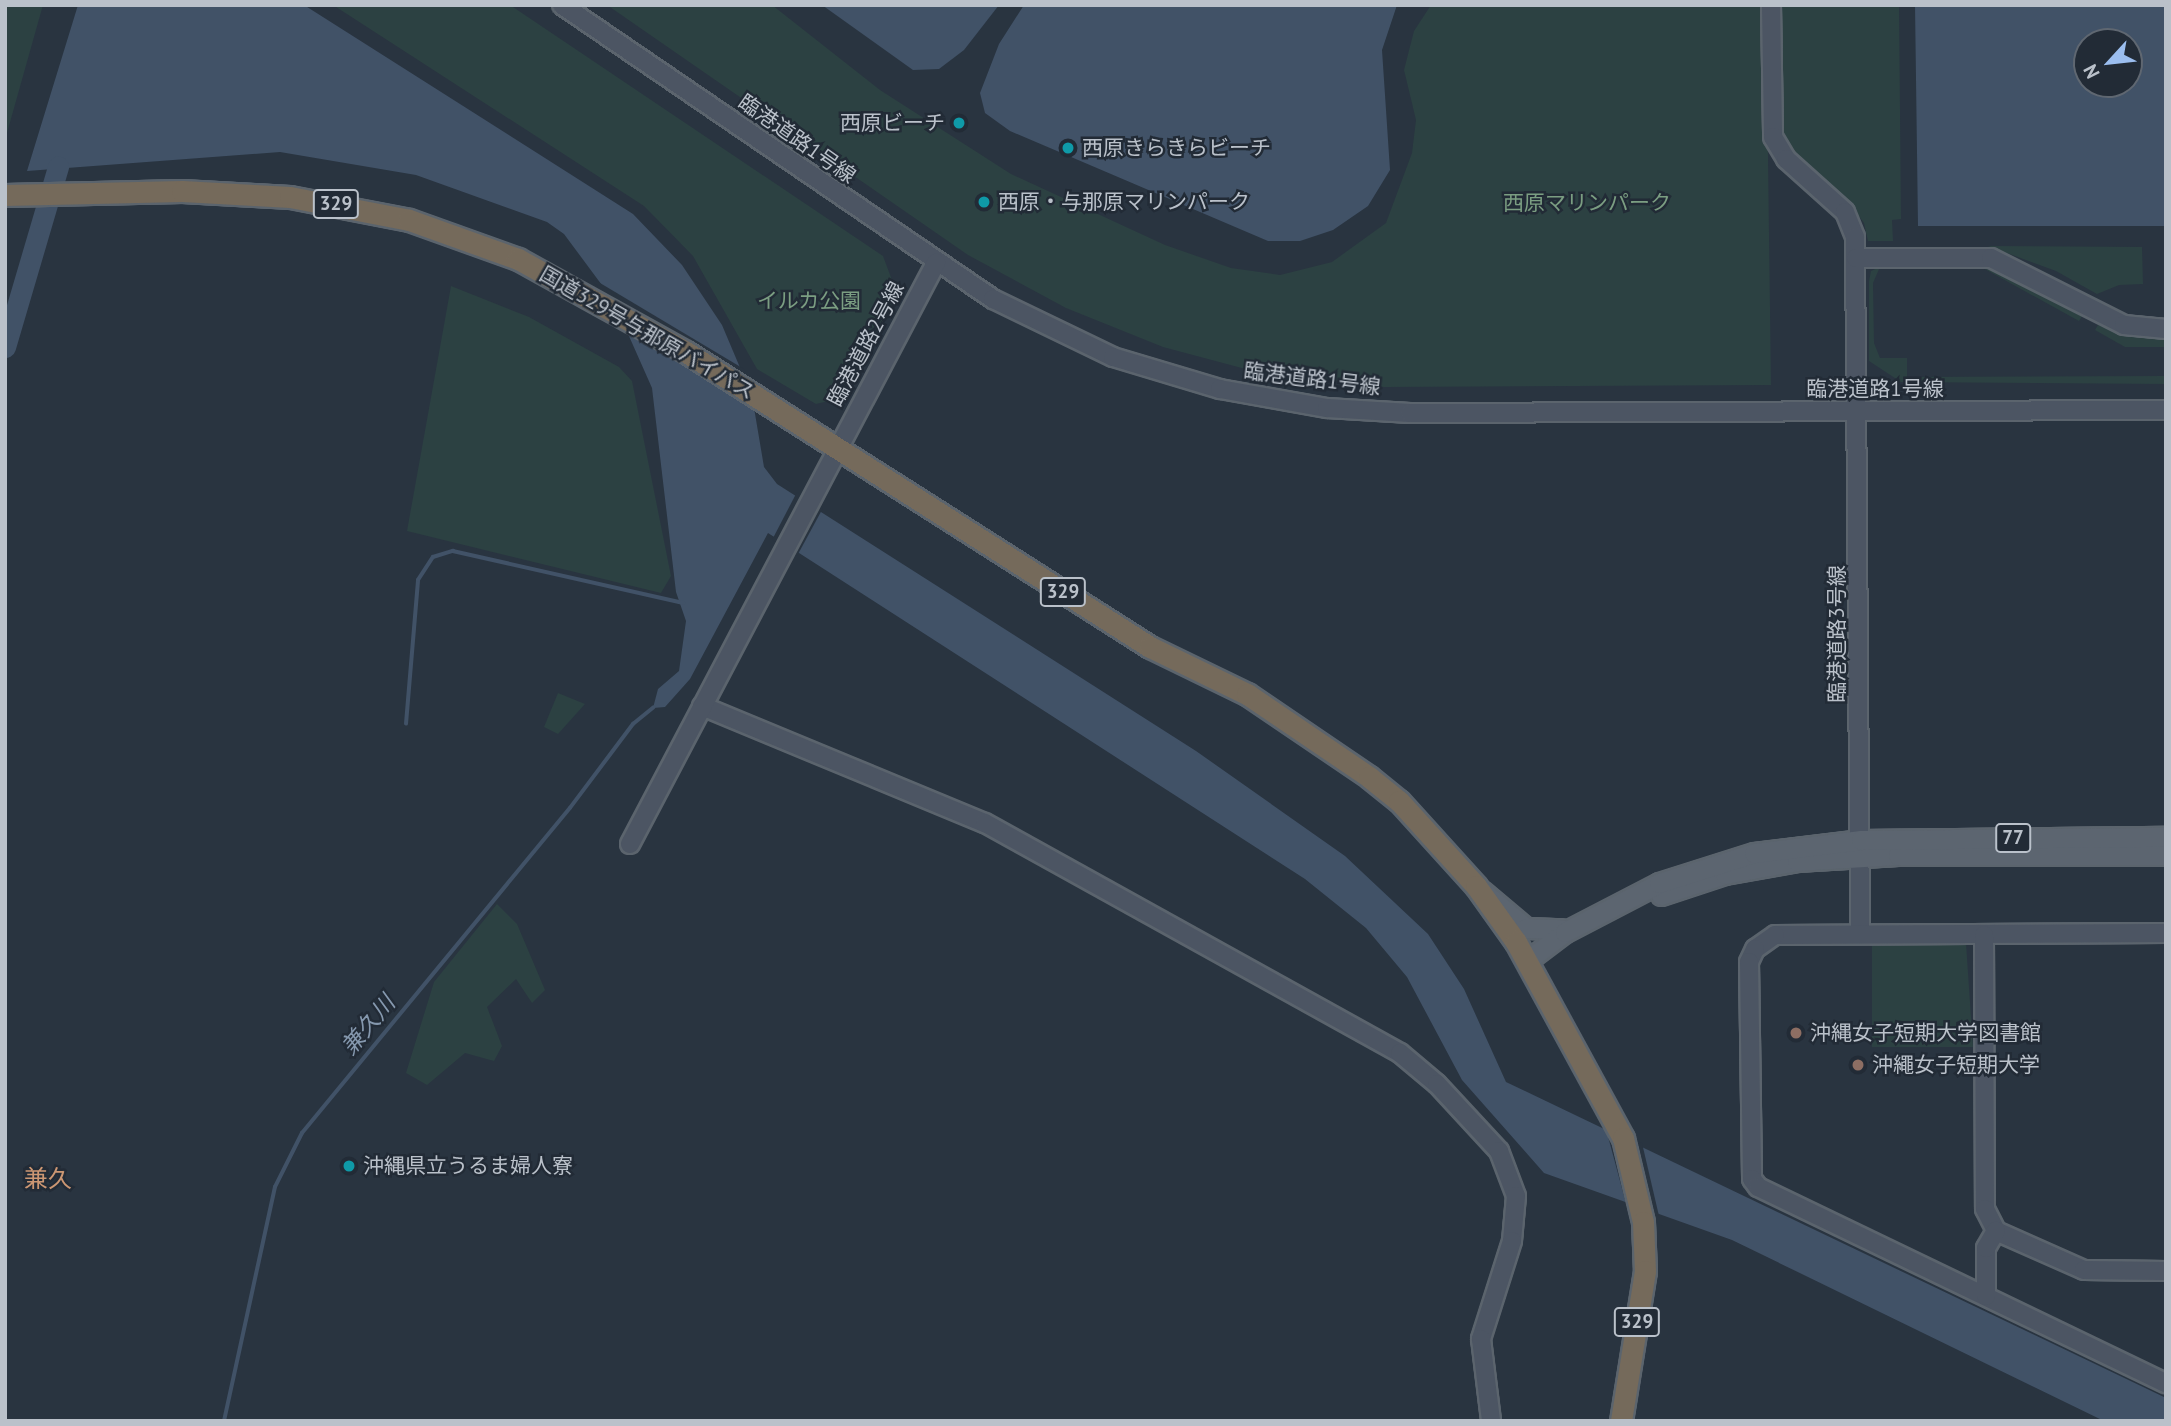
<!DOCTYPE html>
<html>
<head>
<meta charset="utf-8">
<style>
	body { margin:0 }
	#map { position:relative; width:2171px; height:1426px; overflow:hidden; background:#293440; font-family:"PT Sans","Noto Sans JP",sans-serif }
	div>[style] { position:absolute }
	.green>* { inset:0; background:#2c4142 }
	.water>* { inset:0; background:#415267 }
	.pier>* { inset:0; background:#293440 }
	.stream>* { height:3.5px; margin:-1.75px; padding:0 1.75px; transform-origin:1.75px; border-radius:1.75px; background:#415267 }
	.river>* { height:21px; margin:-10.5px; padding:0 10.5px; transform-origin:10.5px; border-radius:10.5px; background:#415267 }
	.roads { filter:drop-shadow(2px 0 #5b646d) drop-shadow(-2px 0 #5b646d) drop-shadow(0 2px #5b646d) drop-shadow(0 -2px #5b646d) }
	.secondary>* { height:18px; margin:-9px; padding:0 9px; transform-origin:9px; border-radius:9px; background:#4c5563 }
	.primary>* { height:19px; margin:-9.5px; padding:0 9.5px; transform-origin:9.5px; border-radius:9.5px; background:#5c6570 }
	.highway>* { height:21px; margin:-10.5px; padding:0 10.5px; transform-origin:10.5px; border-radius:10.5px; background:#756a5b }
	.dots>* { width:19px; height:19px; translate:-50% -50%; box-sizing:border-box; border:4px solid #222b36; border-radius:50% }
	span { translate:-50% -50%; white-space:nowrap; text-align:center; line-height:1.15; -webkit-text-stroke:5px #222b36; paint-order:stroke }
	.shield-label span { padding:2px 5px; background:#222b36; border:2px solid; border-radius:5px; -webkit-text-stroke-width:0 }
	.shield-label { font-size:19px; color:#bac1ca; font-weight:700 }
	.poi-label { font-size:21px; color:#bac1ca }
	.right { translate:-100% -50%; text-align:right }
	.left { translate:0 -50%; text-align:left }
	.street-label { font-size:21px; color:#bac1ca }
	.park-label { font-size:21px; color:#7b9e82 }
	.water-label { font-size:23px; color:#8598ae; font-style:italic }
	.quarter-label { font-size:24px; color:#cc9773 }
	.frame { position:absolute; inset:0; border:7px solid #bac1ca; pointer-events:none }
	.north { position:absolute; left:2073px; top:28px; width:70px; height:70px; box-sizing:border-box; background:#222b36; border:2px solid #5f6771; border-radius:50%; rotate:243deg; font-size:19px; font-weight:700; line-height:28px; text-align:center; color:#bac1ca }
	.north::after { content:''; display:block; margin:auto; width:24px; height:32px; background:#9bbeef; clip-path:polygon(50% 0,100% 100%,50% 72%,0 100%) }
</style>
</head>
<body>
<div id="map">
	<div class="green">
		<i style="clip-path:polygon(5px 5px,43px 5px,5px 140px)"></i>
		<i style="clip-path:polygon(333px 5px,510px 5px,883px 256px,898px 296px,845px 397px,816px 404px,757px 369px,693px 256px,644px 206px)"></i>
		<i style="clip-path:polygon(607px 5px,772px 5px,880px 90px,1011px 174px,1165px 245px,1231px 268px,1280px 275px,1332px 262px,1386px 223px,1412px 153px,1416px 120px,1404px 70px,1414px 31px,1431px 5px,1766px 5px,1771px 385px,1384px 387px,1253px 371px,1163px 347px,1066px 308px,968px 255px)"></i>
		<i style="clip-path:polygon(1781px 5px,1899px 5px,1901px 219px,1892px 220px,1893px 241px,1868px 241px,1864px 223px,1850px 204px,1792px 154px,1784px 139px)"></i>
		<i style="clip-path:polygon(1988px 246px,2142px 247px,2143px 284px,2119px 285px,2097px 294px,2056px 271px)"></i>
		<i style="clip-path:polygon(1880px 267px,1873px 283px,1874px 343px,1880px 358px,1907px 358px,1907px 377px,2166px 376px,2166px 384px,1901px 382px,1869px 361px,1869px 281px,1871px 271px)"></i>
		<i style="clip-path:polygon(1983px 268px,2011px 275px,2082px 316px,2079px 321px)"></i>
		<i style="clip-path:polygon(451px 286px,529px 317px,619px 367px,632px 381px,671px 576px,661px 593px,407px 531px)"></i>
		<i style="clip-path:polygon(2098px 325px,2128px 336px,2166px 339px,2166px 347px,2125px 347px,2095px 330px)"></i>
		<i style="clip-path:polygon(558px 693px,585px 704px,558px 734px,544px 727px)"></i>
		<i style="clip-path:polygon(497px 904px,517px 924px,545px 990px,532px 1003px,516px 979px,487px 1007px,502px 1046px,494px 1061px,465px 1053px,427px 1085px,406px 1073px,434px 982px)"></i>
		<i style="clip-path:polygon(1966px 943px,1973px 1047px,1872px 1047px,1872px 945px)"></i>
	</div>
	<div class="water">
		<i style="clip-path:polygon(78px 5px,304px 5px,633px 214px,682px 265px,722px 325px,752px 396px,764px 467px,777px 484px,1196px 751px,1345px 856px,1428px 934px,1464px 989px,1506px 1082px,2166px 1398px,2166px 1421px,2104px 1421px,1732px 1240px,1544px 1173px,1462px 1080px,1407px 977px,1366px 928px,1305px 879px,768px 533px,690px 679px,665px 707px,653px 708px,658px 689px,679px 671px,686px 621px,676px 592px,652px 388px,613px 300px,564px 234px,547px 222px,416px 175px,280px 152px,27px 171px)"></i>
		<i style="clip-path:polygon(822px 5px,999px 5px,964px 50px,939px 69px,913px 70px)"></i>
		<i style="clip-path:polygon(1024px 5px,1397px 5px,1382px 50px,1390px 170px,1368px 206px,1333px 230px,1300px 241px,1268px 241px,1010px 131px,985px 113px,980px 93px,999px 44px)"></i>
		<i style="clip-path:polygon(evenodd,1915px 5px,2166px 5px,2166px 226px,1918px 226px,1915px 5px,2087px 42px,2129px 42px,2129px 84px,2087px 84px,2087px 42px)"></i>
	</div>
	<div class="pier">
		<i style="clip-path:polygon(590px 277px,744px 369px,755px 395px,610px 302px)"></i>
		<i style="clip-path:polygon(797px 492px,823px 508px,797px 556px,772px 540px)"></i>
		<i style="clip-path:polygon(1606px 1129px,1642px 1143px,1659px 1216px,1627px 1207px)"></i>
	</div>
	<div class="stream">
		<i style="left:406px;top:724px;width:144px;rotate:-85.2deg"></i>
		<i style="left:418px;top:580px;width:27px;rotate:-57deg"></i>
		<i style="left:433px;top:557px;width:21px;rotate:-17deg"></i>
		<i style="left:453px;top:551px;width:236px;rotate:12.7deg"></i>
		<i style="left:224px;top:1421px;width:239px;rotate:-77.7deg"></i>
		<i style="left:275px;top:1187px;width:60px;rotate:-63.4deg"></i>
		<i style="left:302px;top:1133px;width:421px;rotate:-50.5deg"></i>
		<i style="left:570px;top:808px;width:105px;rotate:-53.1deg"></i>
		<i style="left:633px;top:724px;width:26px;rotate:-39deg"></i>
	</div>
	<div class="river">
		<i style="left:5px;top:347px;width:188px;rotate:-73.6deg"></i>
	</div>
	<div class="roads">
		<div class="secondary">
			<i style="left:562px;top:5px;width:522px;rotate:34.3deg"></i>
			<i style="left:993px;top:299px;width:133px;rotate:25.8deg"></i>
			<i style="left:1113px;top:357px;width:112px;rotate:16.7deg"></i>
			<i style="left:1220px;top:389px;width:109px;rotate:10.1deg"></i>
			<i style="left:1327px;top:408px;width:83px;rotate:3.4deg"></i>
			<i style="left:1410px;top:413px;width:756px;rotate:-0.23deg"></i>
			<i style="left:1771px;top:5px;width:132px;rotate:89.1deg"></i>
			<i style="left:1773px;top:137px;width:26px;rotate:59deg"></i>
			<i style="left:1786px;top:159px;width:79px;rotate:41.9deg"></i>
			<i style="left:1845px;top:212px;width:27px;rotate:68deg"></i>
			<i style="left:1855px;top:237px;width:697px;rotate:89.59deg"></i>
			<i style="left:1856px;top:258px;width:135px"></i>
			<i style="left:1991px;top:258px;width:149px;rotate:26.7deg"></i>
			<i style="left:2124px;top:325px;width:42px;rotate:5.4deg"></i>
			<i style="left:702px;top:706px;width:306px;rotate:22.5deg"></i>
			<i style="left:985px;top:823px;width:474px;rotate:29deg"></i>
			<i style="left:1400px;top:1053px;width:48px;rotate:40deg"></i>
			<i style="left:1437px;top:1084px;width:91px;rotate:47.2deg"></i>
			<i style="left:1499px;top:1151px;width:48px;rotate:69.3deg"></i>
			<i style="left:1516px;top:1196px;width:45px;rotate:95.1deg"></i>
			<i style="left:1512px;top:1241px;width:103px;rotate:107.6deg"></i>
			<i style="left:1481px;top:1339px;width:83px;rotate:83deg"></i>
			<i style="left:630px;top:844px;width:657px;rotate:-62.23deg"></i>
			<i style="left:2166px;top:933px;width:391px;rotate:179.7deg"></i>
			<i style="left:1775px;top:935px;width:24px;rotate:145deg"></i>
			<i style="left:1755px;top:949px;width:14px;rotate:115deg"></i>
			<i style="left:1749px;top:962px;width:217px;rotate:89.2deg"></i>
			<i style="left:1752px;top:1179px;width:10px;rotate:53deg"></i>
			<i style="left:1758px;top:1187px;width:453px;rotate:25.7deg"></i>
			<i style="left:1984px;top:935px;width:274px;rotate:89.8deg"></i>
			<i style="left:1985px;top:1209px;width:25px;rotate:63deg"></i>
			<i style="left:1996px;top:1231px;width:96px;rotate:23.9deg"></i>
			<i style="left:2084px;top:1270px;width:82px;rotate:0.7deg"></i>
			<i style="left:1986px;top:1296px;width:48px;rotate:-90deg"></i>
			<i style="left:1986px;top:1248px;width:20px;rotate:-60deg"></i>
		</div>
		<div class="primary">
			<i style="left:1482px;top:891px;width:57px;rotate:40.1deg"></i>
			<i style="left:1526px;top:928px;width:36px;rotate:2deg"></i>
			<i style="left:1661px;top:895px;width:67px;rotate:-18.2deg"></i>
			<i style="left:1725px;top:874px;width:73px;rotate:-10.2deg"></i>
			<i style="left:1797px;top:861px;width:101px;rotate:-3.4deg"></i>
			<i style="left:1898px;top:855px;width:268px"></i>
			<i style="left:1528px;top:960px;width:46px;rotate:-37.1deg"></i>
			<i style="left:1565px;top:932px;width:106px;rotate:-27.5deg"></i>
			<i style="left:1659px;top:883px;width:100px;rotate:-17.5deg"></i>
			<i style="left:1754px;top:853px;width:108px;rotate:-6.9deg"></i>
			<i style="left:1861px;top:840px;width:305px;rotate:-0.6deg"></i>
		</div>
		<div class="highway">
			<i style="left:5px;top:195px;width:177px;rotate:-1.3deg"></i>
			<i style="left:182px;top:191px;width:108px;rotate:3.2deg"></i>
			<i style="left:290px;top:197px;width:121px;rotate:10.9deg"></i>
			<i style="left:409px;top:220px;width:116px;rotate:19.7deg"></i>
			<i style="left:518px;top:259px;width:192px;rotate:29deg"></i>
			<i style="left:686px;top:352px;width:550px;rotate:32.45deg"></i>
			<i style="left:1150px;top:647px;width:108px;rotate:25.9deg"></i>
			<i style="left:1247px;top:694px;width:148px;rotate:34.2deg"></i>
			<i style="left:1369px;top:777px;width:38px;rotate:39deg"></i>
			<i style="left:1399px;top:801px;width:115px;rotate:47.8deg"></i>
			<i style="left:1476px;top:886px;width:69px;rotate:54.5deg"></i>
			<i style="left:1516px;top:942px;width:223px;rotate:61.4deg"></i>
			<i style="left:1623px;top:1138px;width:86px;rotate:76.6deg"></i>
			<i style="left:1643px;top:1222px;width:49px;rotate:87.7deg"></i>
			<i style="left:1645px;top:1271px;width:152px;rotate:99.1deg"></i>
		</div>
	</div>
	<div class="dots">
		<i style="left:959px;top:123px;background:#0f9aa8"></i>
		<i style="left:1068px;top:148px;background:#0f9aa8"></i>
		<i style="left:984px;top:202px;background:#0f9aa8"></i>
		<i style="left:1796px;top:1033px;background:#8d6e63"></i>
		<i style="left:1858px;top:1065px;background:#8d6e63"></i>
		<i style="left:349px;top:1166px;background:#0f9aa8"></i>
	</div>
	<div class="shield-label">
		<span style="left:336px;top:204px">329</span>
		<span style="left:1063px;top:592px">329</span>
		<span style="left:2013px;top:838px">77</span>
		<span style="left:1637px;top:1322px">329</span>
	</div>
	<div class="poi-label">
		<span class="right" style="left:945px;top:123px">西原ビーチ</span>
		<span class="left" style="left:1082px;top:148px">西原きらきらビーチ</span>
		<span class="left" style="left:998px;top:202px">西原・与那原マリンパーク</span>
		<span class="left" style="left:1810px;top:1033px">沖縄女子短期大学図書館</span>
		<span class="left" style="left:1872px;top:1065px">沖繩女子短期大学</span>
		<span class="left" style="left:363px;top:1166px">沖縄県立うるま婦人寮</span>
	</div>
	<div class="street-label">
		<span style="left:797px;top:139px;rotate:35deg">臨港道路1号線</span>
		<span style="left:647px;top:333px;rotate:30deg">国道329号与那原バイパス</span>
		<span style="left:866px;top:344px;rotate:-62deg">臨港道路2号線</span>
		<span style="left:1312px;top:379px;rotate:7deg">臨港道路1号線</span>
		<span style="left:1875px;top:389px">臨港道路1号線</span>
		<span style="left:1837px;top:634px;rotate:-90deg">臨港道路3号線</span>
	</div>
	<div class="park-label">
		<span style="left:1587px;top:203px">西原マリンパーク</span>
		<span style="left:809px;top:301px">イルカ公園</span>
	</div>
	<div class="water-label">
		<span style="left:368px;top:1025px;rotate:-50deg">兼久川</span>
	</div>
	<div class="quarter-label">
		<span style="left:48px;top:1179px">兼久</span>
	</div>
	<div class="frame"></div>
	<div class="north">N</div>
</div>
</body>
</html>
